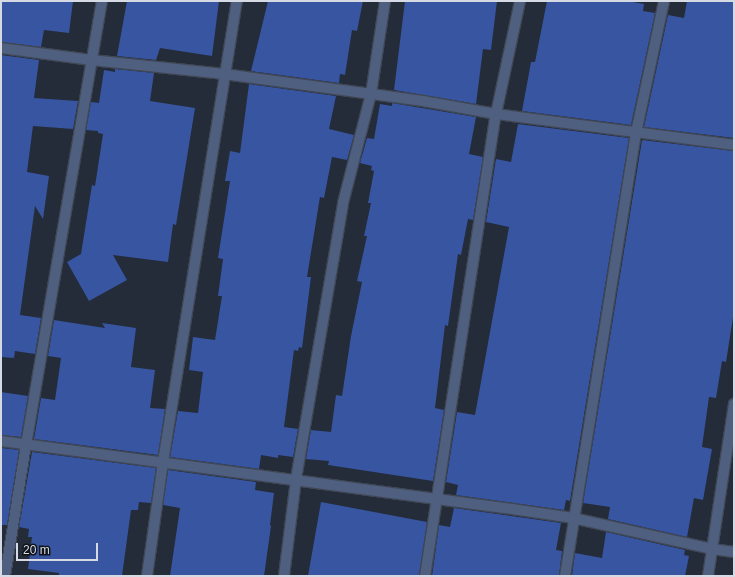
<!DOCTYPE html>
<html>
<head>
<meta charset="utf-8">
<style>
	body { margin:0 }
	#map { position:relative; width:735px; height:577px; overflow:hidden; background:#242b39; font-family:Helvetica,sans-serif }
	div>[style] { position:absolute }
	.building>* { inset:0; background:#3755a0 }
	.roads { filter:drop-shadow(1px 0 #404754) drop-shadow(-1px 0 #404754) drop-shadow(0 1px #404754) drop-shadow(0 -1px #404754) }
	.street>* { height:10px; margin:-5px; padding:0 5px; transform-origin:5px; border-radius:5px; background:#4f5f80 }
	span { translate:-50% -50%; white-space:nowrap; text-align:center; line-height:1.15; -webkit-text-stroke:4px #10141a; paint-order:stroke }
	.frame { position:absolute; inset:0; border:2px solid #d5dae4; pointer-events:none }
	.scale { position:absolute; left:16px; top:543px; width:82px; height:18px; box-sizing:border-box; border:2px solid #d5dae4; border-top:0; padding-left:5px; font-size:12px; line-height:14px; white-space:nowrap; color:#d5dae4; -webkit-text-stroke:3px #10141a; paint-order:stroke }
</style>
</head>
<body>
<div id="map">
	<div class="building">
		<i style="clip-path:polygon(1px 1px,73px 1px,69px 33px,44px 30px,41px 47px,1px 42px)"></i>
		<i style="clip-path:polygon(127px 1px,219px 1px,212px 56px,160px 48px,156px 60px,117px 56px)"></i>
		<i style="clip-path:polygon(268px 1px,363px 1px,357px 31px,352px 30px,345px 75px,340px 74px,339px 83px,251px 71px)"></i>
		<i style="clip-path:polygon(405px 1px,497px 1px,491px 50px,483px 49px,476px 104px,394px 90px)"></i>
		<i style="clip-path:polygon(547px 1px,627px 1px,644px 4px,643px 11px,655px 13px,631px 125px,522px 111px,531px 62px,535px 62px)"></i>
		<i style="clip-path:polygon(687px 1px,734px 1px,734px 138px,644px 127px,668px 15px,684px 18px)"></i>
		<i style="clip-path:polygon(1px 55px,39px 60px,34px 98px,78px 101px,73px 129px,33px 126px,27px 172px,49px 176px,43px 219px,35px 206px,20px 315px,41px 318px,35px 354px,15px 351px,14px 358px,1px 357px)"></i>
		<i style="clip-path:polygon(115px 69px,154px 73px,150px 101px,195px 108px,176px 225px,173px 224px,168px 262px,113px 255px,127px 280px,89px 301px,67px 262px,81px 254px,92px 185px,95px 186px,103px 134px,98px 133px,98px 131px,86px 130px,91px 102px,99px 103px,104px 70px,115px 72px)"></i>
		<i style="clip-path:polygon(249px 84px,336px 96px,329px 129px,354px 135px,347px 160px,332px 157px,324px 198px,320px 197px,307px 277px,311px 277px,302px 348px,299px 347px,298px 351px,294px 350px,284px 427px,298px 429px,293px 457px,278px 455px,278px 458px,261px 455px,259px 469px,170px 457px,178px 411px,198px 413px,203px 372px,189px 370px,193px 337px,215px 340px,222px 296px,218px 296px,223px 259px,218px 258px,230px 181px,225px 181px,230px 151px,240px 153px)"></i>
		<i style="clip-path:polygon(392px 103px,476px 117px,469px 154px,483px 157px,473px 220px,468px 219px,461px 255px,458px 254px,448px 326px,445px 325px,435px 408px,444px 410px,433px 481px,328px 465px,329px 461px,306px 459px,311px 430px,331px 432px,336px 395px,342px 396px,351px 336px,362px 282px,357px 281px,367px 236px,364px 236px,371px 203px,368px 203px,374px 171px,371px 170px,372px 166px,360px 163px,367px 138px,374px 139px,380px 104px,392px 106px)"></i>
		<i style="clip-path:polygon(518px 124px,629px 138px,570px 501px,566px 500px,564px 510px,456px 495px,458px 485px,446px 482px,457px 412px,475px 415px,509px 227px,486px 222px,496px 159px,511px 162px)"></i>
		<i style="clip-path:polygon(642px 140px,734px 151px,734px 311px,726px 362px,722px 361px,716px 398px,709px 397px,702px 447px,712px 449px,703px 500px,694px 498px,687px 537px,608px 519px,610px 507px,583px 503px)"></i>
		<i style="clip-path:polygon(54px 320px,105px 328px,102px 323px,136px 328px,131px 367px,155px 370px,150px 408px,165px 409px,158px 455px,34px 439px,41px 398px,55px 400px,61px 358px,48px 356px)"></i>
		<i style="clip-path:polygon(1px 392px,28px 396px,21px 437px,1px 435px)"></i>
		<i style="clip-path:polygon(1px 448px,19px 450px,7px 525px,1px 525px)"></i>
		<i style="clip-path:polygon(32px 452px,156px 468px,151px 503px,139px 502px,138px 510px,131px 510px,122px 576px,59px 576px,59px 573px,28px 569px,32px 537px,28px 537px,29px 529px,19px 527px)"></i>
		<i style="clip-path:polygon(168px 470px,256px 482px,255px 490px,274px 493px,270px 525px,271px 526px,264px 576px,170px 576px,180px 508px,163px 505px)"></i>
		<i style="clip-path:polygon(321px 502px,427px 522px,419px 576px,308px 576px)"></i>
		<i style="clip-path:polygon(454px 508px,561px 523px,556px 550px,562px 551px,559px 576px,432px 576px,439px 525px,450px 527px)"></i>
		<i style="clip-path:polygon(606px 532px,685px 550px,684px 555px,689px 556px,685px 576px,572px 576px,575px 553px,602px 558px)"></i>
	</div>
	<div class="roads">
		<div class="street">
			<i style="left:1px;top:48px;width:91px;rotate:7.6deg"></i>
			<i style="left:91px;top:60px;width:134px;rotate:6deg"></i>
			<i style="left:224px;top:74px;width:201px;rotate:7.7deg"></i>
			<i style="left:423px;top:101px;width:74px;rotate:10.1deg"></i>
			<i style="left:496px;top:114px;width:240px;rotate:7.4deg"></i>
			<i style="left:1px;top:441px;width:516px;rotate:7.58deg"></i>
			<i style="left:512px;top:509px;width:62px;rotate:8.4deg"></i>
			<i style="left:573px;top:518px;width:142px;rotate:12.6deg"></i>
			<i style="left:712px;top:549px;width:22px;rotate:8deg"></i>
			<i style="left:5px;top:576px;width:133px;rotate:-80.9deg"></i>
			<i style="left:26px;top:445px;width:450px;rotate:-80.3deg"></i>
			<i style="left:147px;top:576px;width:115px;rotate:-82deg"></i>
			<i style="left:163px;top:462px;width:467px;rotate:-80.9deg"></i>
			<i style="left:284px;top:576px;width:98px;rotate:-82.9deg"></i>
			<i style="left:296px;top:479px;width:280px;rotate:-80.3deg"></i>
			<i style="left:343px;top:203px;width:113px;rotate:-75.6deg"></i>
			<i style="left:371px;top:94px;width:94px;rotate:-81.4deg"></i>
			<i style="left:425px;top:576px;width:467px;rotate:-81.3deg"></i>
			<i style="left:496px;top:114px;width:116px;rotate:-78deg"></i>
			<i style="left:565px;top:576px;width:449px;rotate:-80.9deg"></i>
			<i style="left:636px;top:133px;width:135px;rotate:-78deg"></i>
			<i style="left:708px;top:576px;width:174px;rotate:-81.4deg"></i>
		</div>
	</div>
	<div class="frame"></div>
	<div class="scale">20 m</div>
</div>
</body>
</html>
